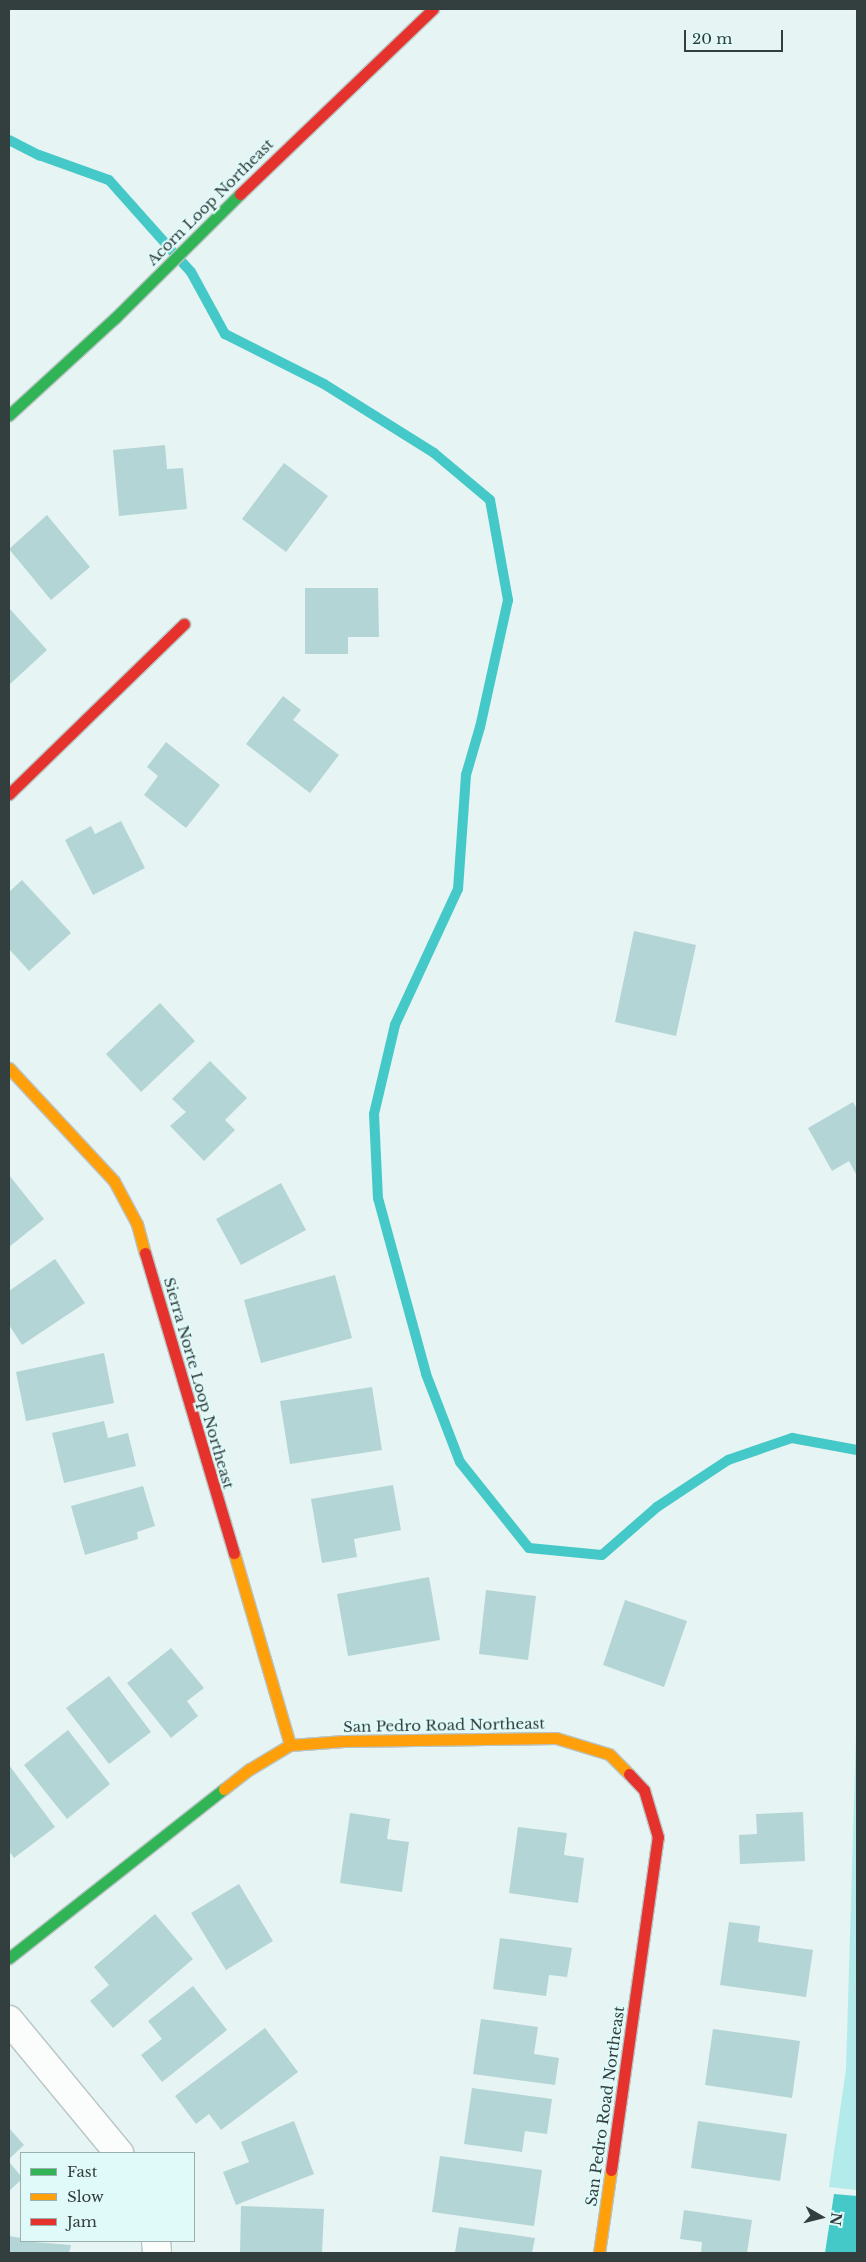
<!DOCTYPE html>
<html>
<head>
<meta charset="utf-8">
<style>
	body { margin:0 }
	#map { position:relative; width:866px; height:2262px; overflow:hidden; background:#e6f4f3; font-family:"Libre Baskerville",serif }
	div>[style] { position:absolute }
	.green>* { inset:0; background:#b3ebea }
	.water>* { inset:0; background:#45c9c8 }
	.stream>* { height:10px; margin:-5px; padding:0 5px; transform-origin:5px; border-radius:5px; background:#45c9c8 }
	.building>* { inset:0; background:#b4d5d5 }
	.roads { filter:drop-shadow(1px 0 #b9c4c4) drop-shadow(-1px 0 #b9c4c4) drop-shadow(0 1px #b9c4c4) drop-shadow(0 -1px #b9c4c4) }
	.street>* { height:28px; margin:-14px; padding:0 14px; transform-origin:14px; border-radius:14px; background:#fbfdfd }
	.fast>* { height:11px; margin:-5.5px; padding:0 5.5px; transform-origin:5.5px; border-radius:5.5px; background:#30b455 }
	.slow>* { height:11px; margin:-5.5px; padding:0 5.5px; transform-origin:5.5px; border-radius:5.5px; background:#ff9f0a }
	.jam>* { height:11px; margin:-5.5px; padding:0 5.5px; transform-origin:5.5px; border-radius:5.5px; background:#e5322d }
	span { translate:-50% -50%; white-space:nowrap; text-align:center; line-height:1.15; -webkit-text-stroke:4.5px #e0faf9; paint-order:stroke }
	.street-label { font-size:15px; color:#333e3e }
	.frame { position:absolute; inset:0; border:10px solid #333e3e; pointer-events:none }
	.legend { position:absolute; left:20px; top:2152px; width:175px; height:90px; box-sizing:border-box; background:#e0faf9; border:1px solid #9bafae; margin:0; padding:6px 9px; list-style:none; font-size:15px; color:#333e3e }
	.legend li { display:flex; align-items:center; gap:10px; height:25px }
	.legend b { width:25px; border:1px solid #9bafae }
	.north { position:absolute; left:796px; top:2192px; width:50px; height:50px; -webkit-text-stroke:4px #e0faf9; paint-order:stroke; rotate:98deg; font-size:14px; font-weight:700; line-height:20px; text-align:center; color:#333e3e }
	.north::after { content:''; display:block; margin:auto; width:18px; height:22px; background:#333e3e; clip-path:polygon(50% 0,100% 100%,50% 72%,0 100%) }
	.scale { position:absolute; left:684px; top:30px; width:99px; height:22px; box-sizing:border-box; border:2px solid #333e3e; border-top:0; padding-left:6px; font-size:15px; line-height:18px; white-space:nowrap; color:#333e3e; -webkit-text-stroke:4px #e0faf9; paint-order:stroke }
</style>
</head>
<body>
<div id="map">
	<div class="green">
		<i style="clip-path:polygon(857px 1701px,857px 2190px,829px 2187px,846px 2069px)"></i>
	</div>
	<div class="water">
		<i style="clip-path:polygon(834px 2194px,857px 2196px,857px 2253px,825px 2253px)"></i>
	</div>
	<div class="stream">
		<i style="left:9px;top:140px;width:34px;rotate:27deg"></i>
		<i style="left:39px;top:155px;width:74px;rotate:19.7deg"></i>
		<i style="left:109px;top:180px;width:123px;rotate:48.3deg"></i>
		<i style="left:191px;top:272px;width:71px;rotate:61.3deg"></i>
		<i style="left:225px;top:334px;width:111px;rotate:26.8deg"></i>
		<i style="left:324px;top:384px;width:130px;rotate:32.1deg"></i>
		<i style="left:434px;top:453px;width:73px;rotate:40deg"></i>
		<i style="left:490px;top:500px;width:102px;rotate:79.8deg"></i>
		<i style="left:508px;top:600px;width:130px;rotate:102.4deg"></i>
		<i style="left:480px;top:727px;width:50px;rotate:106.3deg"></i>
		<i style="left:466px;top:775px;width:114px;rotate:94deg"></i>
		<i style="left:458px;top:889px;width:150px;rotate:114.9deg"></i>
		<i style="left:395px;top:1025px;width:91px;rotate:103.3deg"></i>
		<i style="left:374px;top:1114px;width:84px;rotate:87.3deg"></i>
		<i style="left:378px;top:1198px;width:182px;rotate:74.7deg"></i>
		<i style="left:426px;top:1374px;width:94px;rotate:68.9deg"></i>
		<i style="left:460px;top:1462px;width:110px;rotate:51.3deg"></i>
		<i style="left:529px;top:1548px;width:73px;rotate:5.5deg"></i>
		<i style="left:602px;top:1555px;width:73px;rotate:-41.1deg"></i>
		<i style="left:657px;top:1507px;width:85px;rotate:-33.5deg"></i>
		<i style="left:728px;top:1460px;width:68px;rotate:-19deg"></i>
		<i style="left:792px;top:1438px;width:66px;rotate:10.5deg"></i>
	</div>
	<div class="building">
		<i style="clip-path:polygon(165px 445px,167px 469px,183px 468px,187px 509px,119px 516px,113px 450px)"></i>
		<i style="clip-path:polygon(284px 463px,328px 496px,286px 552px,242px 519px)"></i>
		<i style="clip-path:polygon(47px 515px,90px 567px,51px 600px,9px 549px)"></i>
		<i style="clip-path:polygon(305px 588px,378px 588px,379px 637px,348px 637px,348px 654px,305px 654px)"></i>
		<i style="clip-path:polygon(9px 608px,47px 650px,9px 685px)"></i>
		<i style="clip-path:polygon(283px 696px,301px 710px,293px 720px,339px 755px,310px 793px,246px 744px)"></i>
		<i style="clip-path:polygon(166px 742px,220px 785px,186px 828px,144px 795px,158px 776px,147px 767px)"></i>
		<i style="clip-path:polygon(121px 821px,145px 868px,93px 895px,65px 840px,91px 826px,95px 834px)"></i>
		<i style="clip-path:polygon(22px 880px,71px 933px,29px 971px,9px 949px,9px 892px)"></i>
		<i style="clip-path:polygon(634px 931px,696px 945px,676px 1036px,615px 1022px)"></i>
		<i style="clip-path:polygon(160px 1003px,195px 1041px,141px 1092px,106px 1054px)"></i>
		<i style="clip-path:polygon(210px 1061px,247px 1098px,225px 1120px,235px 1130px,204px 1161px,170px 1126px,186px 1112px,172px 1099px)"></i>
		<i style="clip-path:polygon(853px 1102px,857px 1109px,857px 1176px,849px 1161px,832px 1171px,808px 1128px)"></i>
		<i style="clip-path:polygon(9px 1175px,44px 1219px,9px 1247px)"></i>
		<i style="clip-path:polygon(281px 1183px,306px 1230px,241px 1265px,216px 1219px)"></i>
		<i style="clip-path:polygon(55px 1259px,85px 1303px,22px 1345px,9px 1325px,9px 1291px)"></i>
		<i style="clip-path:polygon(335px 1275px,352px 1338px,261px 1363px,244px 1300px)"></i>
		<i style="clip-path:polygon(104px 1353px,114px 1403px,26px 1421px,16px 1372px)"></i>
		<i style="clip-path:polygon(372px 1387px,382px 1450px,290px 1464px,280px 1401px)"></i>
		<i style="clip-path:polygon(104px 1421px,108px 1438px,128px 1433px,136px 1466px,64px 1483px,52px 1433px)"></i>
		<i style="clip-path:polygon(393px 1485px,401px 1530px,354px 1539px,357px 1557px,322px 1563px,311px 1499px)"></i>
		<i style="clip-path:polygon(143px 1486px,155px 1526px,137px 1532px,138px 1539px,85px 1555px,71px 1506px)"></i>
		<i style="clip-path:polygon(429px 1577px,440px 1640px,348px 1656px,337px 1594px)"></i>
		<i style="clip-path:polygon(486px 1590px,536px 1596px,528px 1660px,479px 1654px)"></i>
		<i style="clip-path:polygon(625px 1600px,687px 1621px,664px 1687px,603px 1665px)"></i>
		<i style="clip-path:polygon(171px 1648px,204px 1688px,187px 1701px,198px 1716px,171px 1738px,127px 1683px)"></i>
		<i style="clip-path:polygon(109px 1676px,151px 1732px,109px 1764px,66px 1708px)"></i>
		<i style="clip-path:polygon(68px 1730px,110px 1784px,67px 1819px,24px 1765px)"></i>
		<i style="clip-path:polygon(9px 1765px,55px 1827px,14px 1858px,9px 1851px)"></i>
		<i style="clip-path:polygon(803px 1812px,805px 1861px,740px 1864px,739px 1835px,757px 1834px,756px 1814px)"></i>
		<i style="clip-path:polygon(350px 1813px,390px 1819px,387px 1839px,409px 1842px,402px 1892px,340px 1883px)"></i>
		<i style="clip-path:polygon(518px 1827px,567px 1833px,564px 1855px,584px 1858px,578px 1903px,509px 1893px)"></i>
		<i style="clip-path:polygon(239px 1884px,273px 1941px,226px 1970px,191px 1913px)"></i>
		<i style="clip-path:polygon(155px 1914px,193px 1959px,113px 2028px,90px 2001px,109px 1985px,94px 1967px)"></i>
		<i style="clip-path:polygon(729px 1922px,760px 1926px,758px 1942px,813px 1950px,806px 1997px,720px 1985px)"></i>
		<i style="clip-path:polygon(500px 1938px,572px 1948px,567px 1977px,549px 1975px,546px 1996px,493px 1989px)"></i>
		<i style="clip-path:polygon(193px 1986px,227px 2030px,162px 2082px,141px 2055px,162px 2039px,148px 2021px)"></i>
		<i style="clip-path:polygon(481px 2019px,538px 2027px,534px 2054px,559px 2058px,555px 2085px,473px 2074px)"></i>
		<i style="clip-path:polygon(265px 2028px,298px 2072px,221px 2130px,209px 2114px,196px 2124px,175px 2096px)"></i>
		<i style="clip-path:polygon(713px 2029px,800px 2041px,792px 2098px,705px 2085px)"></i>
		<i style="clip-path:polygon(472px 2088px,552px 2099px,547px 2134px,525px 2131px,522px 2152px,464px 2144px)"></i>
		<i style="clip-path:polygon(294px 2121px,314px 2174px,236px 2205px,223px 2172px,249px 2162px,241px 2142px)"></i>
		<i style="clip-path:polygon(698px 2121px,787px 2134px,780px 2181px,691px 2168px)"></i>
		<i style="clip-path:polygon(9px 2128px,24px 2145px,9px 2159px)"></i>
		<i style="clip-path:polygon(440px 2156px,542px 2170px,534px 2226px,432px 2212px)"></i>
		<i style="clip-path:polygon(9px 2162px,21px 2176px,21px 2180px,9px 2191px)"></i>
		<i style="clip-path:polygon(241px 2206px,324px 2209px,322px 2253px,240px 2253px)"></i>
		<i style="clip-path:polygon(684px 2210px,752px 2220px,747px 2253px,701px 2253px,702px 2242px,680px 2239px)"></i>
		<i style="clip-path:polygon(459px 2227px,535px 2238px,532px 2253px,455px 2253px)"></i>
		<i style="clip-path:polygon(9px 2236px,21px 2238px,21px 2241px,71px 2245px,69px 2253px,9px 2253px)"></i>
	</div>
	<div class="roads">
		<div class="street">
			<i style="left:9px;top:2020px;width:173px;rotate:50.4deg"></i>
			<i style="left:156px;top:2241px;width:12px;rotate:85deg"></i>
		</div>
		<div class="fast">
			<i style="left:9px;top:415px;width:144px;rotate:-42.5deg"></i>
			<i style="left:115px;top:318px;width:176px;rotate:-44.8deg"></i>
			<i style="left:9px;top:1958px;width:273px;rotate:-38.2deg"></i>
		</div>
		<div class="slow">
			<i style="left:9px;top:1068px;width:154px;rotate:47.1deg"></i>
			<i style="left:114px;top:1181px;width:49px;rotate:61.9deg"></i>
			<i style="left:137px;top:1224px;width:30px;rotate:75deg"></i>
			<i style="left:234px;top:1553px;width:200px;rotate:73.7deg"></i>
			<i style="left:224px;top:1789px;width:33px;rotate:-38deg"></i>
			<i style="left:250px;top:1769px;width:47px;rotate:-31deg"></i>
			<i style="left:290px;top:1745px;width:54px;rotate:-4.2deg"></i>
			<i style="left:344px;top:1741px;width:212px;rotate:-0.8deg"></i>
			<i style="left:556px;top:1738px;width:55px;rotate:16.8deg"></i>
			<i style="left:609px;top:1754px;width:28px;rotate:45deg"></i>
			<i style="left:599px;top:2253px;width:84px;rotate:-81.8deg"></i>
		</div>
		<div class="jam">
			<i style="left:240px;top:194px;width:267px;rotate:-43.8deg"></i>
			<i style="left:9px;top:794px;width:244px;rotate:-44.2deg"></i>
			<i style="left:145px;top:1253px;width:313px;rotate:73.5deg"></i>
			<i style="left:611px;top:2170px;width:336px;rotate:-82deg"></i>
			<i style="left:658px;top:1837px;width:49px;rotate:-106.6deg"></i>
			<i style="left:644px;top:1790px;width:22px;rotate:-133deg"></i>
		</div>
	</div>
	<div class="street-label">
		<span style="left:210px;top:202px;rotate:-45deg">Acorn Loop Northeast</span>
		<span style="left:199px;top:1383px;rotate:74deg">Sierra Norte Loop Northeast</span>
		<span style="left:444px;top:1725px;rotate:-1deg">San Pedro Road Northeast</span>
		<span style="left:605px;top:2106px;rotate:-82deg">San Pedro Road Northeast</span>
	</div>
	<div class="frame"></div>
	<ul class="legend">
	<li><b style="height:6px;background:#30b455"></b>Fast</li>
	<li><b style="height:6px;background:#ff9f0a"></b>Slow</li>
	<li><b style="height:6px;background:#e5322d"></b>Jam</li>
	</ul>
	<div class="north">N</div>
	<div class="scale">20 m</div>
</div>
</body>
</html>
